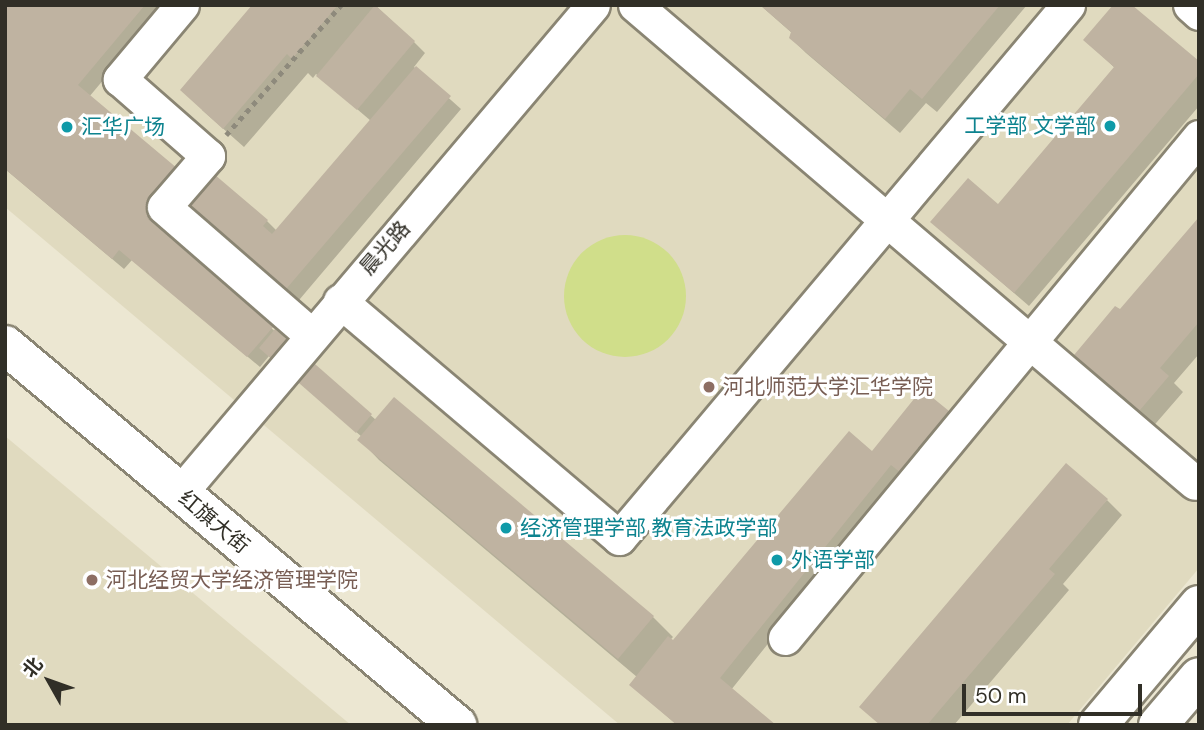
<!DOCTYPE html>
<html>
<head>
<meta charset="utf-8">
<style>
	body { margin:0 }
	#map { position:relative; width:1204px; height:730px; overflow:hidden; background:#ece7d2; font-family:"DM Sans","Noto Sans SC",sans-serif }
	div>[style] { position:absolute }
	.built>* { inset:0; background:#e0dabf }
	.green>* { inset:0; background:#d0de8a }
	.round { border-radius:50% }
	.shadow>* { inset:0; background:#0003 }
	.building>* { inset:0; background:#bfb3a1 }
	.path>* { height:4.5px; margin-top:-2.25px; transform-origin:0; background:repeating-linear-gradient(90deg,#8e8a7c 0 5px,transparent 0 10px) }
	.roads { filter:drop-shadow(2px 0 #8a8573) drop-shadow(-2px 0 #8a8573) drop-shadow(0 2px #8a8573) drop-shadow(0 -2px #8a8573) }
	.minor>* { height:33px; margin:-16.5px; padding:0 16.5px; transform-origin:16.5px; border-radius:16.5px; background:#fff }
	.major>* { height:38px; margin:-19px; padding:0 19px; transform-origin:19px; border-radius:19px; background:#fff }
	.highway>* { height:38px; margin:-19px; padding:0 19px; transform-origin:19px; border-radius:19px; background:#fff }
	.dots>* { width:19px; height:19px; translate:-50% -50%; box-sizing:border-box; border:4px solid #fff; border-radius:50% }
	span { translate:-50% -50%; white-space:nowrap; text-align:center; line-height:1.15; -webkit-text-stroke:6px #fff; paint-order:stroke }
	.culture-label { font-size:21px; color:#0d838f }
	.right { translate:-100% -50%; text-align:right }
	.left { translate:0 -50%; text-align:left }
	.street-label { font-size:21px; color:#312f27 }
	.education-label { font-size:21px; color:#785e54 }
	.frame { position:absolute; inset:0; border:7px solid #312f27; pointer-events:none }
	.north { position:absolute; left:14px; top:646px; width:70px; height:70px; -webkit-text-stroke:5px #fff; paint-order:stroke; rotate:310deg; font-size:19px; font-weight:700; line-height:28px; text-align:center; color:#312f27 }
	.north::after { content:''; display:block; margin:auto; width:24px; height:32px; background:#312f27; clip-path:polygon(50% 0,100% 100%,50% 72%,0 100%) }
	.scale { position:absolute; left:962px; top:684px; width:180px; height:32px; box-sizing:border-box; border:4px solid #312f27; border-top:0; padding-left:9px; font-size:21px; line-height:24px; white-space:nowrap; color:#312f27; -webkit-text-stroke:5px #fff; paint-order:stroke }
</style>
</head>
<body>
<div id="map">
	<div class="built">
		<i style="clip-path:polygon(5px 5px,1199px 5px,1199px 568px,1067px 725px,620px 725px,5px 207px)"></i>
		<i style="clip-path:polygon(5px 436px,351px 725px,5px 725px)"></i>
	</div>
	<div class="green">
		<i class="round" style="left:564px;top:235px;width:122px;height:122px"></i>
	</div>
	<div class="shadow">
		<i style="clip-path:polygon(5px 5px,166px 5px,89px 97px,182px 175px,267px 221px,277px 231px,371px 121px,316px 74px,313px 78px,308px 73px,244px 147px,202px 110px,255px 5px,375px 5px,414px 42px,425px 53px,414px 67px,461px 109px,294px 306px,178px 205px,158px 229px,376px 420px,653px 617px,673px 637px,670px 640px,673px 642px,872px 454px,922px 391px,903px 475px,731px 690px,677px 725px,631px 685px,637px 677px,379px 460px,360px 440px,362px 437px,269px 356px,260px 367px,132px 260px,124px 269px,5px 169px)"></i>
		<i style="clip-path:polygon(760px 5px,1027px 5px,937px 112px,926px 103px,900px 133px,806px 53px,791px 38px,792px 33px)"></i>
		<i style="clip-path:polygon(1085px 40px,1199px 63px,1199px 106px,1029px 306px,932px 222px,999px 206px,1115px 68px)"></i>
		<i style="clip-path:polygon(1199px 220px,1199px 354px,1174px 383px,1183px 392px,1150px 430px,1086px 376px,1121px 311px)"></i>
		<i style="clip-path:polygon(1107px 500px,1122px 515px,1063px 584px,1069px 590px,954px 725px,880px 725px)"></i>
	</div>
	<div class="building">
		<i style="clip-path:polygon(5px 5px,145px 5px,78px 85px,184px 174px,147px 217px,274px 326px,247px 357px,119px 250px,112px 259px,5px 169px)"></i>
		<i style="clip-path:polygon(252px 5px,338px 5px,292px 59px,287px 54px,223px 129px,180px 90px)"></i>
		<i style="clip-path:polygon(375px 5px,415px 41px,357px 110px,316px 76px)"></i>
		<i style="clip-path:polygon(760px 5px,1000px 5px,922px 99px,910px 89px,885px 119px,789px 38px,791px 32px)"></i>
		<i style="clip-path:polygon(1113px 5px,1132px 5px,1199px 61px,1199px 74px,1014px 293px,930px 222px,968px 178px,998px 204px,1114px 67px,1083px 40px)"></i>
		<i style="clip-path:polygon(416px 66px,451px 96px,281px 295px,178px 207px,208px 169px,268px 220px,263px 226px,272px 234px)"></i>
		<i style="clip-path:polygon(1199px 217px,1199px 322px,1160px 368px,1169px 376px,1134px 417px,1069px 361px,1115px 306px,1120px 309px)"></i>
		<i style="clip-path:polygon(275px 329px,372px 414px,356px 433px,259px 348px)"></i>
		<i style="clip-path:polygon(922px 389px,960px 420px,911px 481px,891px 465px,720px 678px,776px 725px,677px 725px,629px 685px,668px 636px,673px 640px,849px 431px,872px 451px)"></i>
		<i style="clip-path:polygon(394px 397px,654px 616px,618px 659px,357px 440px)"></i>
		<i style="clip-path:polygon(1066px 463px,1108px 499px,1049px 569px,1055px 574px,927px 725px,880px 725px,859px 707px)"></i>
	</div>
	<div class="path">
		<i style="left:226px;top:135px;width:174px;rotate:-48.5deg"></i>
	</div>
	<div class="roads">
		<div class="minor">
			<i style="left:182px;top:5px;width:97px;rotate:130deg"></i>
			<i style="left:120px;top:79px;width:117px;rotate:41.2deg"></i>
			<i style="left:208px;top:156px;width:67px;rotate:130.8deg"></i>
			<i style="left:164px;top:207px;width:195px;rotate:41deg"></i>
			<i style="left:635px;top:5px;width:736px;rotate:40.48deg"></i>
			<i style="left:1190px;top:5px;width:12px;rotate:42deg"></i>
			<i style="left:340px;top:301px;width:366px;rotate:40.3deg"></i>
			<i style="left:619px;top:538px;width:697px;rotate:-49.89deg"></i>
			<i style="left:180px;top:493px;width:639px;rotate:-49.76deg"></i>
			<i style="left:785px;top:638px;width:650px;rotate:-50.43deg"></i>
		</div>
		<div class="major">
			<i style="left:5px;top:345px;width:591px;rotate:40.05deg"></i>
			<i style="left:1098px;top:725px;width:157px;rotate:-49.9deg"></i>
		</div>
		<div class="highway">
			<i style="left:1158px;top:725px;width:63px;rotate:-49.5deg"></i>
		</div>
	</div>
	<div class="dots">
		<i style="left:1110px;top:126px;background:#0f9aa8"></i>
		<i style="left:67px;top:127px;background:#0f9aa8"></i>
		<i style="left:709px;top:387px;background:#8d6e63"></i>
		<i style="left:506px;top:528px;background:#0f9aa8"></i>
		<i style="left:777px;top:560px;background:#0f9aa8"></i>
		<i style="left:92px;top:580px;background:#8d6e63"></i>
	</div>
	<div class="culture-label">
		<span class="right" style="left:1096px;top:126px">工学部 文学部</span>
		<span class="left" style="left:81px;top:127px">汇华广场</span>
		<span class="left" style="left:520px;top:528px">经济管理学部 教育法政学部</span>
		<span class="left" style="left:791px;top:560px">外语学部</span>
	</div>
	<div class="street-label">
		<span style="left:385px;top:248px;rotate:-49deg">晨光路</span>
		<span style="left:214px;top:522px;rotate:40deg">红旗大街</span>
	</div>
	<div class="education-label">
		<span class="left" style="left:723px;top:387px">河北师范大学汇华学院</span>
		<span class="left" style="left:106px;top:580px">河北经贸大学经济管理学院</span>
	</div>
	<div class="frame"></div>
	<div class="north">北</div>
	<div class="scale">50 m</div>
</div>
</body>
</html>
